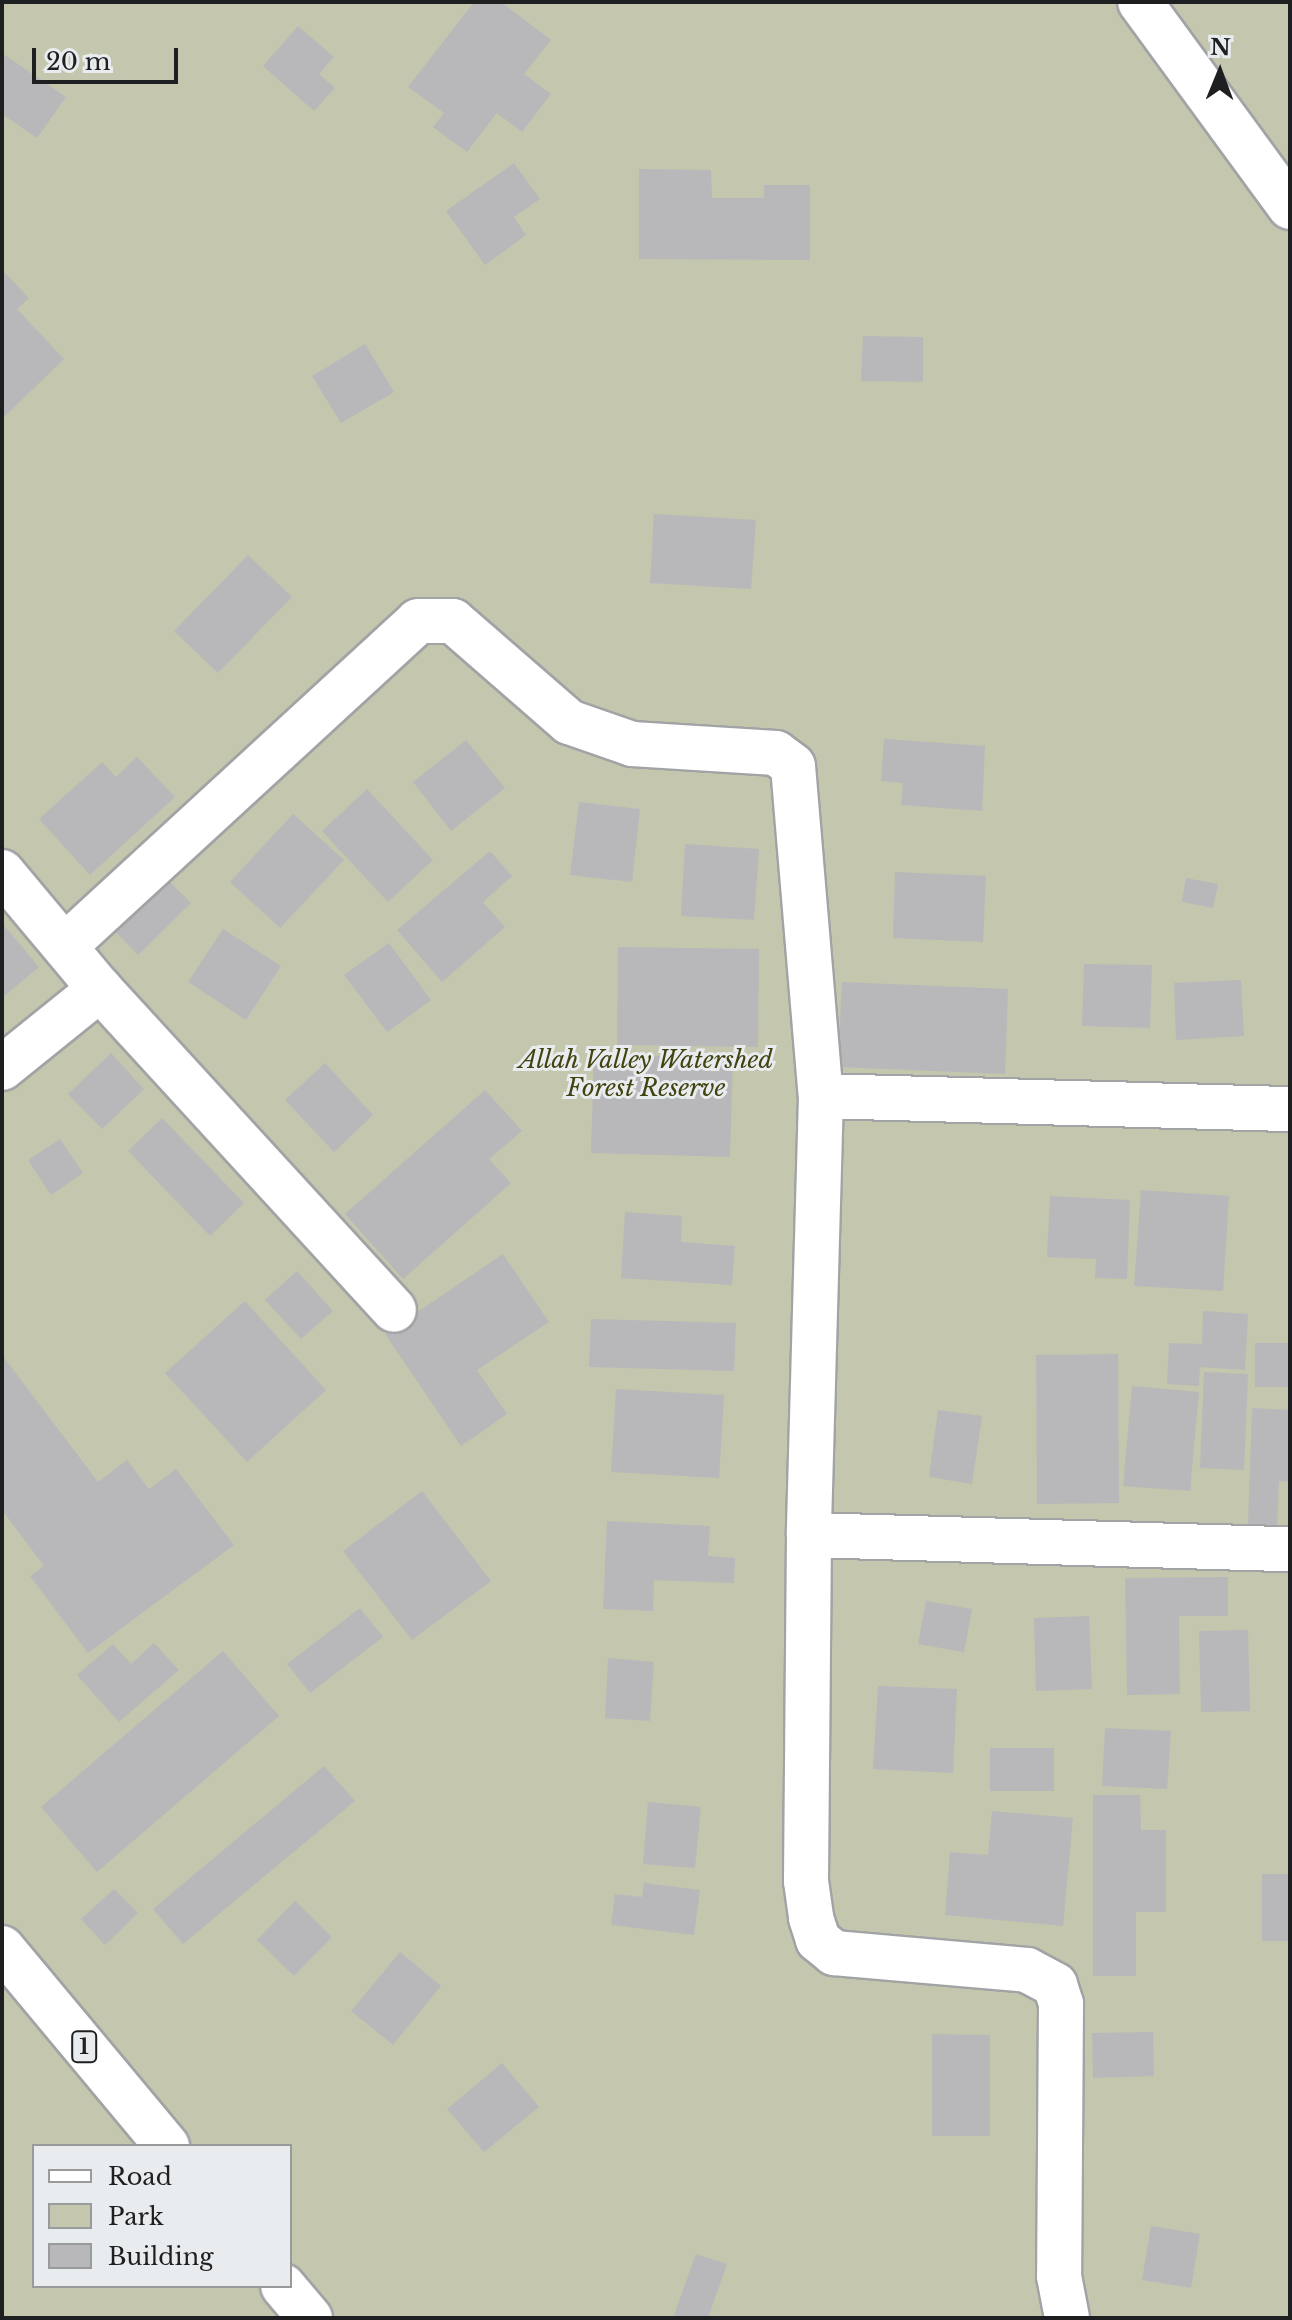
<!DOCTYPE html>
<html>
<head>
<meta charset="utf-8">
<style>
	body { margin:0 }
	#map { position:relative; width:1292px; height:2320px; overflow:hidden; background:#e9ecee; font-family:"Libre Baskerville",serif }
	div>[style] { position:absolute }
	.green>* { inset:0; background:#c4c6ad }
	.building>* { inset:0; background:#b8b8bb }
	.roads { filter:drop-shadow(2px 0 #a1a3a5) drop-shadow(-2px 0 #a1a3a5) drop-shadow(0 2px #a1a3a5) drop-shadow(0 -2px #a1a3a5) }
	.minor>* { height:44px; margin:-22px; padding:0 22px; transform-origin:22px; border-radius:22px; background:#fff }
	.trunk>* { height:44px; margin:-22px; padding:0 22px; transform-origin:22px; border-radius:22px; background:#fff }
	span { translate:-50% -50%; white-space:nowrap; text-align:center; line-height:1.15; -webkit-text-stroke:6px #e9ecee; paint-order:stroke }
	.shield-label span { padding:2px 6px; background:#e9ecee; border:2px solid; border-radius:6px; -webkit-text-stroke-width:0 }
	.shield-label { font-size:22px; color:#1e1f20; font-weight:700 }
	.park-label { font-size:24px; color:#424310; font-style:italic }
	.frame { position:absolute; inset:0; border:4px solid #1e1f20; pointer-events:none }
	.legend { position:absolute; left:32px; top:2144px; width:260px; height:144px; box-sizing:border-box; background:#e9ecee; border:2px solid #989a9c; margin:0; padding:10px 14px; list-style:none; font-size:24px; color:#1e1f20 }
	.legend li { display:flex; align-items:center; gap:16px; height:40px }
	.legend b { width:40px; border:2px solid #989a9c }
	.north { position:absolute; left:1180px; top:32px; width:80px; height:80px; -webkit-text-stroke:6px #e9ecee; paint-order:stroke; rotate:1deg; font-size:22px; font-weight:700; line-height:32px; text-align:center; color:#1e1f20 }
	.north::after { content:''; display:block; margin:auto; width:28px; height:36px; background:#1e1f20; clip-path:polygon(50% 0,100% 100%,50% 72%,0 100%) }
	.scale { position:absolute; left:32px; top:48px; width:146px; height:36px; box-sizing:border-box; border:4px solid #1e1f20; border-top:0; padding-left:10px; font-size:24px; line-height:28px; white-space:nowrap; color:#1e1f20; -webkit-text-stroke:6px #e9ecee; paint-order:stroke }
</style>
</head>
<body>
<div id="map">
	<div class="green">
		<i style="clip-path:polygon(evenodd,2px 2px,1290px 2px,1290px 2318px,2px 2318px,2px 2px,34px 2146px,290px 2146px,290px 2286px,34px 2286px,34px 2146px)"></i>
	</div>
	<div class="building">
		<i style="clip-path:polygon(474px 2px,501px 2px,551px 40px,524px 74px,551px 94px,522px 132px,497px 113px,467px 152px,433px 127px,444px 113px,408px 87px)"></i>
		<i style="clip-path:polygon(298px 26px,334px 57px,319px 74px,335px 88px,314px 111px,263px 66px)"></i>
		<i style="clip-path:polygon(2px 53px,66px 97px,37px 138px,2px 114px)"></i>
		<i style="clip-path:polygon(514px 163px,540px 199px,514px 217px,526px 235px,485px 265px,446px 211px)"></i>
		<i style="clip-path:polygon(639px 169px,711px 170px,712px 198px,764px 198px,764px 185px,810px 185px,810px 260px,639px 259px)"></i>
		<i style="clip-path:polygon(2px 270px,29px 298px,17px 309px,64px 359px,2px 419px)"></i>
		<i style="clip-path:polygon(863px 336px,923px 337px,923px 382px,861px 381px)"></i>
		<i style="clip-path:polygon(365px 344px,394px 392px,341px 423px,312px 376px)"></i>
		<i style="clip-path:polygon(654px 514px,756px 520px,751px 589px,650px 583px)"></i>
		<i style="clip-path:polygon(248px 555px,292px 597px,218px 673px,174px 631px)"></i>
		<i style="clip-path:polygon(884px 739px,985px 746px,982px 811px,901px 805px,903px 783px,881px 781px)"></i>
		<i style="clip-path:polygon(466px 740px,505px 788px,451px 831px,413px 782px)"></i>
		<i style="clip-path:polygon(137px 757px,175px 797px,90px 875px,39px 819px,102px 762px,116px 777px)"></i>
		<i style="clip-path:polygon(367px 789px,433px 860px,388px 902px,322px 831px)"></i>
		<i style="clip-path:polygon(579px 802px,640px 809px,632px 882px,570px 875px)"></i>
		<i style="clip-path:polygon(293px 814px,344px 860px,280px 928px,230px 882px)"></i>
		<i style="clip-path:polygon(685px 844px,759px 849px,754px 920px,681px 916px)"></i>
		<i style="clip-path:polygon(490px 851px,512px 876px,483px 902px,505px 927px,442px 982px,397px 930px)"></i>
		<i style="clip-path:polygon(895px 872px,986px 876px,983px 942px,893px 938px)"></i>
		<i style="clip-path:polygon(165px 877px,191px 903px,138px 955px,113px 929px)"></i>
		<i style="clip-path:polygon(1186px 878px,1218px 884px,1213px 908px,1182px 902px)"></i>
		<i style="clip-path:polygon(2px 923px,39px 967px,2px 998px)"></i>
		<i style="clip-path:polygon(223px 929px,281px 966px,246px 1020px,188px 982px)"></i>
		<i style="clip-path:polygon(389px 943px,431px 1000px,387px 1032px,344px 975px)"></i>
		<i style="clip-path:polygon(618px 947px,759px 949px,758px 1047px,617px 1045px)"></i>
		<i style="clip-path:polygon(1084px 964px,1152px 965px,1150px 1028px,1082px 1026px)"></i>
		<i style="clip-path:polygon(1241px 980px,1244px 1036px,1176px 1040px,1174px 983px)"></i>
		<i style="clip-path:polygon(842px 982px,1008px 989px,1005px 1074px,838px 1067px)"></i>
		<i style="clip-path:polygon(111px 1053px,144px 1089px,102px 1129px,68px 1094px)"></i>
		<i style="clip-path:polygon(594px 1054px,733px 1059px,730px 1157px,591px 1153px)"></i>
		<i style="clip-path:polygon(325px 1063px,373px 1115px,334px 1152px,285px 1100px)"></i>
		<i style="clip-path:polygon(485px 1090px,522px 1131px,489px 1159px,511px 1183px,403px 1279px,345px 1214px)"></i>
		<i style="clip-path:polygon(162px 1118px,244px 1203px,210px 1236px,128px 1151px)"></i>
		<i style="clip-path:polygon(60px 1139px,83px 1173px,51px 1195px,28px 1160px)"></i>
		<i style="clip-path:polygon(1141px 1190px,1229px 1196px,1223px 1291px,1134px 1286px)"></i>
		<i style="clip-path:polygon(1050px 1196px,1130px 1200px,1127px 1279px,1095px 1278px,1096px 1259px,1047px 1257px)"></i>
		<i style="clip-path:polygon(625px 1212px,682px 1216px,681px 1242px,735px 1246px,732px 1285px,621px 1278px)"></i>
		<i style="clip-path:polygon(503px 1254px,549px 1322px,477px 1370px,507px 1414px,461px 1446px,385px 1334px)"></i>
		<i style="clip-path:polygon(297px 1271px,333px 1311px,301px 1339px,265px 1300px)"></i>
		<i style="clip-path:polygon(245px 1301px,326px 1390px,247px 1462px,165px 1373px)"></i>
		<i style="clip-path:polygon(1203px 1311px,1248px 1314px,1245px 1370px,1200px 1367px,1199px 1386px,1167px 1384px,1169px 1343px,1202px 1344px)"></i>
		<i style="clip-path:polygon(591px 1319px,736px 1323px,734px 1371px,589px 1367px)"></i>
		<i style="clip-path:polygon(1255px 1343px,1290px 1343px,1290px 1387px,1255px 1387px)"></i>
		<i style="clip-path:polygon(1118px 1354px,1119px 1503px,1037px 1504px,1036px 1355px)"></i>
		<i style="clip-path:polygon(2px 1355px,98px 1482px,127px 1460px,149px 1489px,176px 1469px,234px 1545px,88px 1653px,30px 1576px,44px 1566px,2px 1510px)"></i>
		<i style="clip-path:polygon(1204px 1372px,1248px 1374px,1244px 1470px,1200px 1468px)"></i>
		<i style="clip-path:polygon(1132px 1386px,1199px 1392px,1190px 1491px,1123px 1486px)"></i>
		<i style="clip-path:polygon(616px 1389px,724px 1395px,719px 1478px,611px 1472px)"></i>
		<i style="clip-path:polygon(1252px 1408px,1290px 1410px,1290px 1482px,1279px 1481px,1277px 1526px,1248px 1525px)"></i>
		<i style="clip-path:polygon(938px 1410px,982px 1416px,972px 1484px,929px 1477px)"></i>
		<i style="clip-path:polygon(422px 1491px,491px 1581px,412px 1640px,343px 1551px)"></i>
		<i style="clip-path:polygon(607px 1521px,710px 1526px,708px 1556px,735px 1558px,734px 1583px,654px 1580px,653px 1611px,603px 1609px)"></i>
		<i style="clip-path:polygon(1228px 1577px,1228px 1616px,1179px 1616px,1180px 1694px,1127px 1695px,1125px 1578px)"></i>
		<i style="clip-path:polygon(926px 1601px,972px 1609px,964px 1652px,918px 1644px)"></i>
		<i style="clip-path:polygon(360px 1608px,383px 1637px,310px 1693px,287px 1664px)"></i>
		<i style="clip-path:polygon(1089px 1616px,1092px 1689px,1036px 1691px,1034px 1618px)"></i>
		<i style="clip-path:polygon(1248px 1630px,1250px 1711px,1201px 1712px,1199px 1631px)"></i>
		<i style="clip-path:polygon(154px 1643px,179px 1670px,119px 1722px,77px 1675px,113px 1644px,131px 1664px)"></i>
		<i style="clip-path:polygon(223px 1651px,279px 1716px,97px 1872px,41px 1807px)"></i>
		<i style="clip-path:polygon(608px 1658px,654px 1662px,650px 1721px,605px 1718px)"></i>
		<i style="clip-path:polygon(878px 1686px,957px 1689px,953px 1773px,873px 1769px)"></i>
		<i style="clip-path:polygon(1105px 1728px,1171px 1731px,1167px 1789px,1102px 1786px)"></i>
		<i style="clip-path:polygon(990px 1748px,1054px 1748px,1054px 1791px,990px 1791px)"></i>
		<i style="clip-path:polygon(324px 1766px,355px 1801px,183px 1944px,153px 1909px)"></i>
		<i style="clip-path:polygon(1093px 1795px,1140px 1795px,1141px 1830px,1166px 1830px,1166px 1912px,1136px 1912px,1136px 1976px,1093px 1976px)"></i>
		<i style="clip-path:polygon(648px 1802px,701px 1807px,695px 1868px,643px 1864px)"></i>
		<i style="clip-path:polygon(992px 1811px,1073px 1818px,1063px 1926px,945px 1915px,950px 1852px,988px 1855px)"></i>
		<i style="clip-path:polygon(1262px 1874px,1290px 1874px,1290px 1941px,1262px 1941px)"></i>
		<i style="clip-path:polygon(644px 1883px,700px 1890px,694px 1935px,611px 1925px,615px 1894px,642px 1897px)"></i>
		<i style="clip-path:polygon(114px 1889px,138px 1913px,105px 1945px,81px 1919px)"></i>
		<i style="clip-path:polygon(295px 1901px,332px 1937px,294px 1976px,257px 1940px)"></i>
		<i style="clip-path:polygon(400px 1952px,441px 1986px,393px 2045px,351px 2011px)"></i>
		<i style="clip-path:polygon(1153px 2032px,1154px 2076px,1093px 2078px,1092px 2033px)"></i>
		<i style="clip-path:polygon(932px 2034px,990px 2035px,990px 2136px,932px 2136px)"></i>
		<i style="clip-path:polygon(502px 2063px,539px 2107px,484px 2152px,447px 2109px)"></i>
		<i style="clip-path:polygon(1151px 2226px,1200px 2234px,1191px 2288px,1142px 2280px)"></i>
		<i style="clip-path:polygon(696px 2254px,727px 2264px,708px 2318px,673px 2318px)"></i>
	</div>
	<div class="roads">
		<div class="minor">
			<i style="left:1140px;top:2px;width:254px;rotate:53.8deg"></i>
			<i style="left:2px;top:872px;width:153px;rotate:50.1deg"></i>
			<i style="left:100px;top:989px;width:435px;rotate:47.5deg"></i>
			<i style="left:66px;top:945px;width:478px;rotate:-42.6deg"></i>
			<i style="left:418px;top:621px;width:35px"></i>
			<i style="left:453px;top:621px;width:154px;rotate:41deg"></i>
			<i style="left:569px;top:722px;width:67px;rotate:19.2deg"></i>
			<i style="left:632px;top:744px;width:144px;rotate:3.6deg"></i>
			<i style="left:776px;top:753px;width:21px;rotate:37deg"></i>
			<i style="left:793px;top:766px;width:331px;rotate:85.2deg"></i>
			<i style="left:821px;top:1096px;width:439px;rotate:91.6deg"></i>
			<i style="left:809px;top:1535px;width:346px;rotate:90.5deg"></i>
			<i style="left:806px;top:1881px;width:37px;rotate:82deg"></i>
			<i style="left:811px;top:1918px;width:23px;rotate:72deg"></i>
			<i style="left:818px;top:1940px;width:21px;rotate:39deg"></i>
			<i style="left:834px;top:1953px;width:194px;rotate:5deg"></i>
			<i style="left:1027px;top:1970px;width:32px;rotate:28deg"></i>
			<i style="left:1055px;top:1985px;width:20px;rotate:72deg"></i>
			<i style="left:1061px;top:2004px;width:272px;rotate:90.4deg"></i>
			<i style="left:1059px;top:2276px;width:43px;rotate:79.2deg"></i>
			<i style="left:2px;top:1068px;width:126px;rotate:-38.9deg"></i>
			<i style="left:821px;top:1096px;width:469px;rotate:1.6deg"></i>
			<i style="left:809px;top:1535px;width:481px;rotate:1.7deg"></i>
		</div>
		<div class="trunk">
			<i style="left:2px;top:1948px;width:258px;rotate:50.2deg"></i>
			<i style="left:283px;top:2286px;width:42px;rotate:49.8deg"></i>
		</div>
	</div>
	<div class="shield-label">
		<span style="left:84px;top:2047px">1</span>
	</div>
	<div class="park-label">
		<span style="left:646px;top:1074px">Allah Valley Watershed<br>Forest Reserve</span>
	</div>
	<div class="frame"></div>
	<ul class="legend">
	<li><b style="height:10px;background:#fff"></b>Road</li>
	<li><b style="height:22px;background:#c4c6ad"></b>Park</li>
	<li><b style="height:22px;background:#b8b8bb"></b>Building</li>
	</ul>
	<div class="north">N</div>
	<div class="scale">20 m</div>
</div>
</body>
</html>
